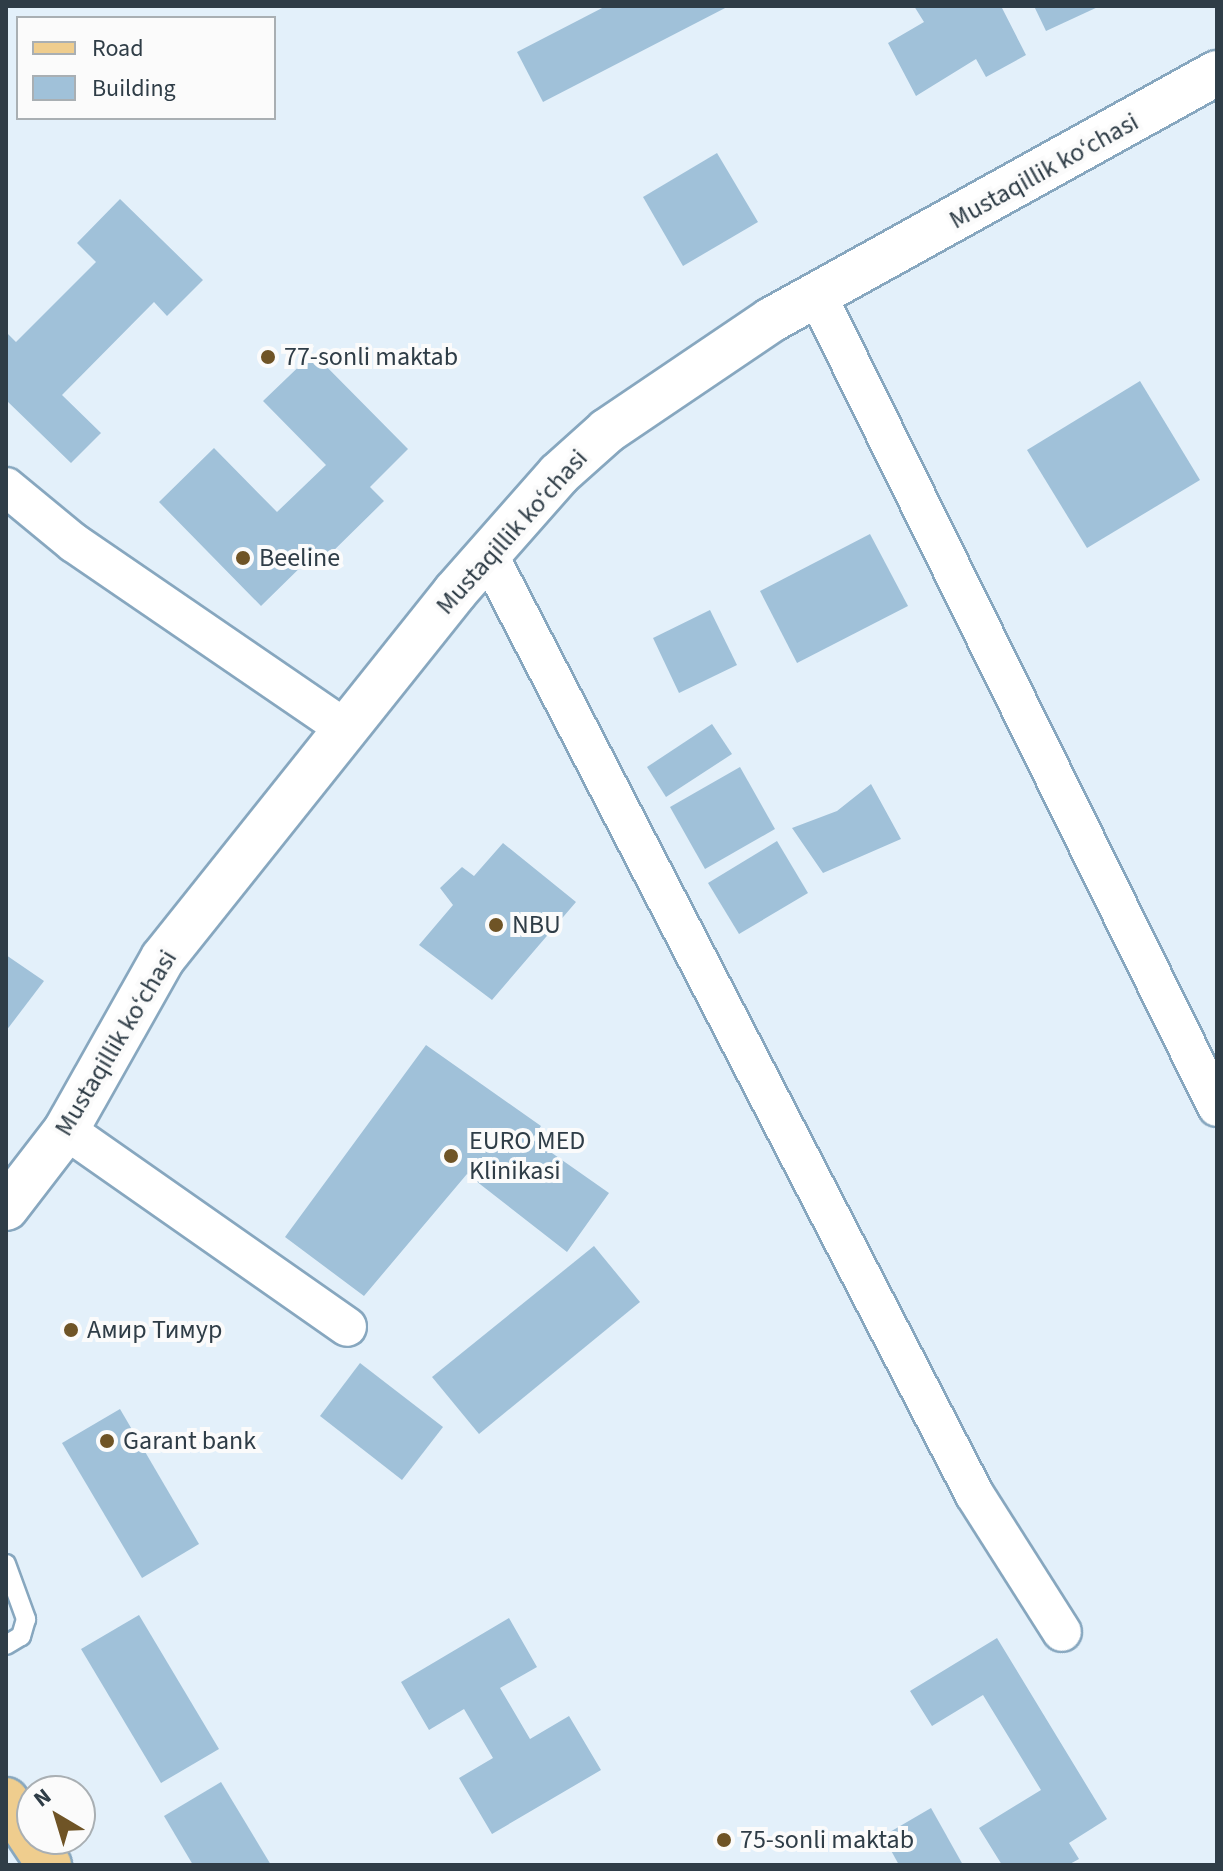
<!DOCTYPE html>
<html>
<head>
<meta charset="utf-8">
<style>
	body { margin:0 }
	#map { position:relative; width:1223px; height:1871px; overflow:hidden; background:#e3f0fa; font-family:"Source Sans 3",sans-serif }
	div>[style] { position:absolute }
	.building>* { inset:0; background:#a0c1d9 }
	.roads { filter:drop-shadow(2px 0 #87a7bf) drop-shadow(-2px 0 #87a7bf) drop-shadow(0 2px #87a7bf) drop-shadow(0 -2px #87a7bf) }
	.service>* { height:18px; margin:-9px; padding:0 9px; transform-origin:9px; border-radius:9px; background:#fff }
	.minor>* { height:38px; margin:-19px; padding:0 19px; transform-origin:19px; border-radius:19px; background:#fff }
	.tertiary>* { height:44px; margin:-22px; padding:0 22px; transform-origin:22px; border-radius:22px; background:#fff }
	.primary>* { height:44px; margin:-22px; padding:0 22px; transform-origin:22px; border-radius:22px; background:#efcd8e }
	.dots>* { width:22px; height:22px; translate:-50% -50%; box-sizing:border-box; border:4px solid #fbfbfb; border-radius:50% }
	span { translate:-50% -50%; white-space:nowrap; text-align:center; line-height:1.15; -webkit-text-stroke:8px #fbfbfb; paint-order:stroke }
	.street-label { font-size:26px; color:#2f3d47 }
	.poi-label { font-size:26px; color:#2f3d47 }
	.left { translate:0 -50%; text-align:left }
	.frame { position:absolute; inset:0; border:8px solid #2f3d47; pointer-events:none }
	.legend { position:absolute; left:16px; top:16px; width:260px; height:104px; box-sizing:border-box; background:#fbfbfb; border:2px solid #a9afb3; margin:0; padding:10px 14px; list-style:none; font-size:24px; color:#2f3d47 }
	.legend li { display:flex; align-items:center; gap:16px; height:40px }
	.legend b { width:40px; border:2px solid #a9afb3 }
	.north { position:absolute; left:16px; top:1775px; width:80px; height:80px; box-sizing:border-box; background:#fbfbfb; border:2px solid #a9afb3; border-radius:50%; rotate:322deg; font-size:22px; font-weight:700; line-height:32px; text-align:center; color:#2f3d47 }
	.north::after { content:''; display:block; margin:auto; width:28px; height:36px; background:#6f5426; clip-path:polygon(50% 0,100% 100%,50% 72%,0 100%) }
</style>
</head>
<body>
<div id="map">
	<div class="building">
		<i style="clip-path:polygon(606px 6px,729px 6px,543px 102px,517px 52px)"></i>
		<i style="clip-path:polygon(914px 6px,1001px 6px,1026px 55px,986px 77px,976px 59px,916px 96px,888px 43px,924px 22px)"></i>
		<i style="clip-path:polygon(1034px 6px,1100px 6px,1046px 31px)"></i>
		<i style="clip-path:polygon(717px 153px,758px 222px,683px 266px,643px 197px)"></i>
		<i style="clip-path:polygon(120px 199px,203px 280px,167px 316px,154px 302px,62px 395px,101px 433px,71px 463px,6px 400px,6px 332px,16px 342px,96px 262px,77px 243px)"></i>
		<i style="clip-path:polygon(313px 353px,408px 449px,370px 487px,384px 501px,321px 563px,313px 555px,261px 606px,159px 502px,214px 448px,277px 512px,326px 465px,263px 401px)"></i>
		<i style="clip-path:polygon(1140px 381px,1200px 480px,1087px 548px,1027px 450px)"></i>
		<i style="clip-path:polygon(870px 534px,908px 606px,797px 663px,760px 591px)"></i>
		<i style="clip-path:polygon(710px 610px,737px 665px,679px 693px,653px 638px)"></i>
		<i style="clip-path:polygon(712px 724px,732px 754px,666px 797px,647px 767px)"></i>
		<i style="clip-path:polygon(740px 767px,775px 829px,705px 869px,670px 807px)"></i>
		<i style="clip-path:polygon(871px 784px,901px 839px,823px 873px,792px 828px,837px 811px)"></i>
		<i style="clip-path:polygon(777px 841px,808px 893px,739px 934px,708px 883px)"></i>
		<i style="clip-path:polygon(503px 843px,576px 902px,492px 1000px,419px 945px,453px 905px,440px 888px,462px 867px,474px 876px)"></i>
		<i style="clip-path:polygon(6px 955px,44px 981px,6px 1031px)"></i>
		<i style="clip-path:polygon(426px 1045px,541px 1126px,532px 1139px,609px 1193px,567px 1252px,467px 1174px,364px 1296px,285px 1237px)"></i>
		<i style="clip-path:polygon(594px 1246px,640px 1302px,479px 1434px,432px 1377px)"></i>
		<i style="clip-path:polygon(360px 1363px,443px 1427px,402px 1480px,320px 1416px)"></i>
		<i style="clip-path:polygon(120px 1409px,199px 1544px,142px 1578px,62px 1443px)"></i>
		<i style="clip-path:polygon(139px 1615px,219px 1749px,161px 1783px,81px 1649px)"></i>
		<i style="clip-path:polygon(509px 1618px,537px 1667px,500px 1688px,530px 1739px,569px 1716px,601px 1770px,492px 1834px,459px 1778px,493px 1758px,464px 1709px,429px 1730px,401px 1682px)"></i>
		<i style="clip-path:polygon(997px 1638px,1107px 1819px,1069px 1843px,1079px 1859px,1068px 1865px,1002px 1865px,979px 1828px,1041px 1790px,983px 1695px,932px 1726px,910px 1691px)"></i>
		<i style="clip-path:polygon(221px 1782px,271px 1865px,193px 1865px,164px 1816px)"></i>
		<i style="clip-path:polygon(931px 1808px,963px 1865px,899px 1865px,883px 1836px)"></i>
	</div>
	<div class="roads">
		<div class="service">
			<i style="left:6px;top:1564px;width:59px;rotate:70deg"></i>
			<i style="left:26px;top:1619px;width:18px;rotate:106deg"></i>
			<i style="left:21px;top:1636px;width:17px;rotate:149deg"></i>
		</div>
		<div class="minor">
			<i style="left:817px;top:295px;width:905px;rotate:63.77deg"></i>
			<i style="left:6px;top:487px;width:88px;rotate:39.5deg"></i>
			<i style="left:74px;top:543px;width:330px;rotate:34.4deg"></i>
			<i style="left:489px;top:556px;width:1057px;rotate:62.64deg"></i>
			<i style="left:975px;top:1495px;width:162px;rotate:57.6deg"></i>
			<i style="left:66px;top:1130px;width:343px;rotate:35deg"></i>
		</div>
		<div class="tertiary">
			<i style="left:6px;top:1208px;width:98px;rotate:-52.4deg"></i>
			<i style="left:66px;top:1130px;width:197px;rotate:-60.6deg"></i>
			<i style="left:163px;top:958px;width:468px;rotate:-51.4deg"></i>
			<i style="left:455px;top:592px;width:157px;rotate:-48.6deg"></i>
			<i style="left:559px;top:474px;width:64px;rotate:-41.9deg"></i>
			<i style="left:607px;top:431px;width:198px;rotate:-34.1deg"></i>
			<i style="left:771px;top:320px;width:510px;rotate:-28.98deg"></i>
		</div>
		<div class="primary">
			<i style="left:6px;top:1800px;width:78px;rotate:56.5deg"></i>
		</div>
	</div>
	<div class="dots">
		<i style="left:268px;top:357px;background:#6f5426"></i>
		<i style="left:243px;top:558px;background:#6f5426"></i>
		<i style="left:496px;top:925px;background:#6f5426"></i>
		<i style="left:451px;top:1156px;background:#6f5426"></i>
		<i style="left:71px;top:1330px;background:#6f5426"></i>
		<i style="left:107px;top:1441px;background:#6f5426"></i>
		<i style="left:724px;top:1840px;background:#6f5426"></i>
	</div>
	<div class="street-label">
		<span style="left:1044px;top:171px;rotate:-29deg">Mustaqillik ko‘chasi</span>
		<span style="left:512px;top:532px;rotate:-48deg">Mustaqillik ko‘chasi</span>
		<span style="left:116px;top:1043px;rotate:-59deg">Mustaqillik ko‘chasi</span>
	</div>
	<div class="poi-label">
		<span class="left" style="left:284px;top:357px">77-sonli maktab</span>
		<span class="left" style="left:259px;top:558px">Beeline</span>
		<span class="left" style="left:512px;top:925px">NBU</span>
		<span class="left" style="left:469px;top:1156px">EURO MED<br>Klinikasi</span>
		<span class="left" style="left:87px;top:1330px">Амир Тимур</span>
		<span class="left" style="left:123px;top:1441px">Garant bank</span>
		<span class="left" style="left:740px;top:1840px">75-sonli maktab</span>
	</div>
	<div class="frame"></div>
	<ul class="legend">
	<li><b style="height:10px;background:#efcd8e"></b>Road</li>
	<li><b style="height:22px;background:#a0c1d9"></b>Building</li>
	</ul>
	<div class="north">N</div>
</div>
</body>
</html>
